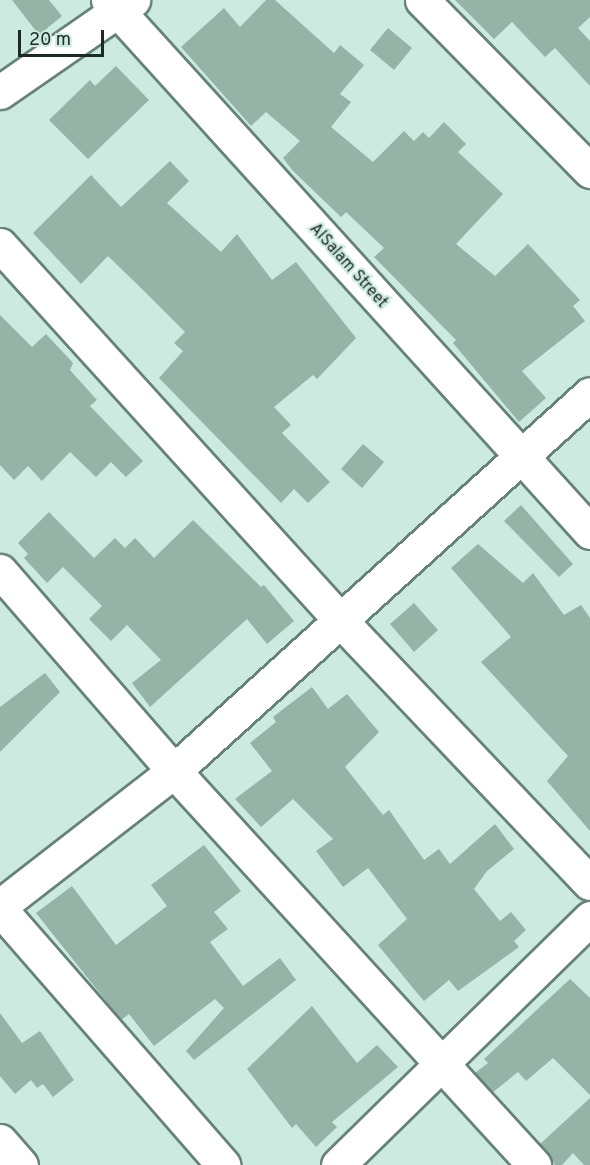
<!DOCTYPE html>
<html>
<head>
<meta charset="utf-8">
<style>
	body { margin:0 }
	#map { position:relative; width:590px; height:1165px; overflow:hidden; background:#cceadf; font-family:Overpass,sans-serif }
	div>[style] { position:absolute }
	.building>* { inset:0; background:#96b3a8 }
	.roads { filter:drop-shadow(2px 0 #678278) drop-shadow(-2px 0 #678278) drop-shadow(0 2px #678278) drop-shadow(0 -2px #678278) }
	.street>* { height:33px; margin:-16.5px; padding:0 16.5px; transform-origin:16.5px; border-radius:16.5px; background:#fff }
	span { translate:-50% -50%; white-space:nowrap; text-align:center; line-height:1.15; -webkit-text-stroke:4.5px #cceadf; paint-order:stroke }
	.street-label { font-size:16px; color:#1d2925 }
	.scale { position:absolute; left:18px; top:30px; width:86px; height:27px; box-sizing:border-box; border:3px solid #1d2925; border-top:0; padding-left:8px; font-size:18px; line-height:21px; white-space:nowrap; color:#1d2925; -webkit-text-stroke:4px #cceadf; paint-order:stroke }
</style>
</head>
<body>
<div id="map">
	<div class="building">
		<i style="clip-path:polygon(12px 0,49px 0,62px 16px,39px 35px)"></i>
		<i style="clip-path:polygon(266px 0,275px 0,334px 53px,340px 45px,364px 65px,340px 94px,351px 102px,331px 127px,373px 162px,404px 131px,414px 141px,423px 132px,429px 138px,444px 122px,466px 144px,458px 152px,503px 194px,456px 244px,495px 276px,528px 244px,580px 300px,573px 306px,585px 321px,522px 371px,546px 398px,519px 422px,453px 343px,456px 340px,374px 257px,384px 248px,346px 212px,341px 217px,293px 171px,283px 158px,300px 141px,266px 112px,251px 126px,181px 47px,224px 8px,240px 27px)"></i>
		<i style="clip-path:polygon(455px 0,590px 0,590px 17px,578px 28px,590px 41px,590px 86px,555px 48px,545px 57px,512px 22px,494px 39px)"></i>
		<i style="clip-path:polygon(388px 28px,412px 48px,394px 70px,370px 50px)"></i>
		<i style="clip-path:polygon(116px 66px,149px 100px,88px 159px,49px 120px,90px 80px,95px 86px)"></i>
		<i style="clip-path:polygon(170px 161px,189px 181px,167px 203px,221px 252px,237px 234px,272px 280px,296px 262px,356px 338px,317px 379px,313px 375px,274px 407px,291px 425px,282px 433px,330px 482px,308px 503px,294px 489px,281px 503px,159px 378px,183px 351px,174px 343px,185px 332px,143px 290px,108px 256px,81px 284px,33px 233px,91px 175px,121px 207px)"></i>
		<i style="clip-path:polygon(0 315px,32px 347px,46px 334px,73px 363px,70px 370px,97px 400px,90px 406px,143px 461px,126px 477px,111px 462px,96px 477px,70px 452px,42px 481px,28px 466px,14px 480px,0 465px)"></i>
		<i style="clip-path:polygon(363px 444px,384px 462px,362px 488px,341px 469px)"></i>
		<i style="clip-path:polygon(521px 505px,573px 564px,559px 577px,504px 521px)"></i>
		<i style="clip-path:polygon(49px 512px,94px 558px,115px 538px,125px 548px,135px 538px,154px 558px,193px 520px,261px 587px,264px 585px,294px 621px,267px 644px,247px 619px,150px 707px,132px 683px,161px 660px,127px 625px,111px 641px,89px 619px,102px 606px,63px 567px,47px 583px,24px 558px,28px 554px,18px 543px)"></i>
		<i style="clip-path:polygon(478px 544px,523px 583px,533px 573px,564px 615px,581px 605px,590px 618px,590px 831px,547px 781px,568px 756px,481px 662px,511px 637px,451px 568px)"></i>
		<i style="clip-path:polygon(414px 603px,438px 630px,414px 652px,390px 624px)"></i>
		<i style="clip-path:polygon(45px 673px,60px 692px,0 752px,0 707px)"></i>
		<i style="clip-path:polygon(312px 687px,328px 709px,347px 694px,379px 732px,345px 767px,383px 815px,389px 810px,424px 860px,439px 849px,450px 864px,495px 824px,514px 849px,487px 871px,474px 889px,500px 921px,511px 912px,526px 930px,514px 941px,519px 947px,458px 991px,449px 980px,424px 1001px,417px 993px,378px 945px,407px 919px,368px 868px,343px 887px,316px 851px,333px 839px,293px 799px,261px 827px,235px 799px,272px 771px,250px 743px,276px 722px,273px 717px)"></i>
		<i style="clip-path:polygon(204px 845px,241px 891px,214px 912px,228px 929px,210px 942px,243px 986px,280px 958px,296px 980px,194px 1060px,186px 1051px,224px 1008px,215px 999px,154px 1046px,129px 1014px,121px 1020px,36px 913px,72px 886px,116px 945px,167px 906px,151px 885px)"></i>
		<i style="clip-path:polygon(570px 979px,590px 998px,590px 1095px,553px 1058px,526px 1081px,518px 1072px,493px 1092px,475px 1073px,488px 1063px,484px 1059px)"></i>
		<i style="clip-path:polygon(312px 1006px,357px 1063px,377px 1045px,398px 1067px,332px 1122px,337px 1127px,316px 1147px,296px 1124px,292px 1128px,247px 1069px)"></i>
		<i style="clip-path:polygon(0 1013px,22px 1043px,40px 1031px,74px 1080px,53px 1097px,43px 1084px,37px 1088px,31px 1080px,15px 1094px,0 1076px)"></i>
		<i style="clip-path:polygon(590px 1098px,590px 1165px,584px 1165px,573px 1153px,562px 1165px,555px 1165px,540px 1144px)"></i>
	</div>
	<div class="roads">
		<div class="street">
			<i style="left:108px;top:0;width:718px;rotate:47.82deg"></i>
			<i style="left:422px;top:0;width:240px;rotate:45.5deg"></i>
			<i style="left:0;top:92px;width:162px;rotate:-34.7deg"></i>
			<i style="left:0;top:245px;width:508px;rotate:47.79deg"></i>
			<i style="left:341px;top:621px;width:361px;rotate:46.5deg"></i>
			<i style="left:0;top:571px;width:265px;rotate:49deg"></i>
			<i style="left:174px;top:771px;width:534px;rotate:47.58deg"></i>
			<i style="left:0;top:906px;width:220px;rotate:-37.8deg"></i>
			<i style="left:174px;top:771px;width:561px;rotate:-42.18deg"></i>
			<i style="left:0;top:909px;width:340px;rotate:48.9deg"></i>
			<i style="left:0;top:1141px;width:32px;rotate:49deg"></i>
			<i style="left:338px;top:1165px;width:353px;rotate:-44.4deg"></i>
		</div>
	</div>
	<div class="street-label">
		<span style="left:348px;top:266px;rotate:48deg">AlSalam Street</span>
	</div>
	<div class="scale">20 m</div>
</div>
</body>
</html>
